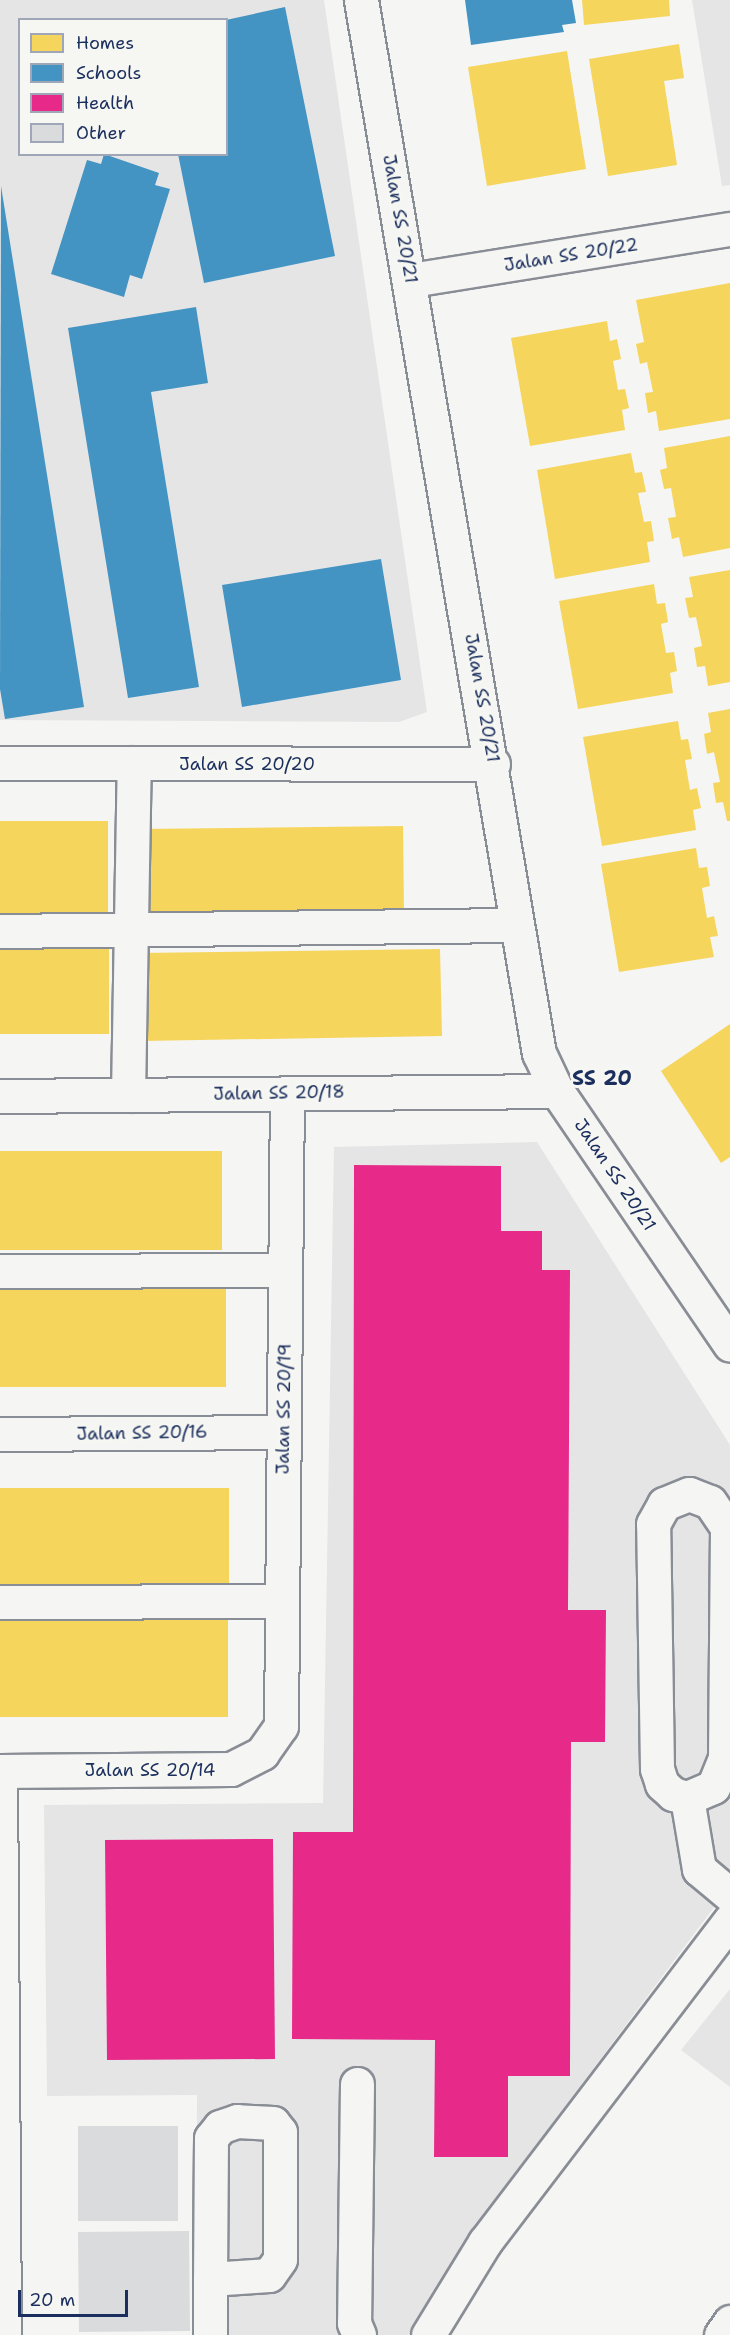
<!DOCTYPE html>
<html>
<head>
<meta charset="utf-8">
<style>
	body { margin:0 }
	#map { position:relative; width:730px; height:2335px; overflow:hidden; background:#f5f5f3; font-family:"Shantell Sans",sans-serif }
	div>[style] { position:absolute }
	.built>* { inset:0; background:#e5e5e6 }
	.homes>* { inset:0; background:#f6d55c }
	.schools>* { inset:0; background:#4393c3 }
	.health>* { inset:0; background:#e7298a }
	.building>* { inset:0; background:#dadbdc }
	.roads { filter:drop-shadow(2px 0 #898d95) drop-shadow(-2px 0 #898d95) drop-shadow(0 2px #898d95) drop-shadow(0 -2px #898d95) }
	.minor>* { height:33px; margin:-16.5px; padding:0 16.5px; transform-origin:16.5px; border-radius:16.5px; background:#f5f5f3 }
	.major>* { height:33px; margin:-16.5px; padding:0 16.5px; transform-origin:16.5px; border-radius:16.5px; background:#f5f5f3 }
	span { translate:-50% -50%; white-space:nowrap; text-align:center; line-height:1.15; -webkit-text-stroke:6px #f6f6f2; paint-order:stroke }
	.street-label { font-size:18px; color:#1b2f5e }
	.quarter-label { font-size:21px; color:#1b2f5e; font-weight:700 }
	.legend { position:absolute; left:18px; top:18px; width:210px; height:138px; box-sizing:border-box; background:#f6f6f2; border:2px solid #9ea6b7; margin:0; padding:8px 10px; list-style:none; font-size:18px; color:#1b2f5e }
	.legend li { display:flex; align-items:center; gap:12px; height:30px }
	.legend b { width:30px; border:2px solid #9ea6b7 }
	.scale { position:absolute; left:18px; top:2290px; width:110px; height:27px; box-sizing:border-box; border:3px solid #1b2f5e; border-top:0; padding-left:8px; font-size:18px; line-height:21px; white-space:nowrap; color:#1b2f5e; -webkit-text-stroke:4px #f6f6f2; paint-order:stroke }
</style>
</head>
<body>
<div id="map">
	<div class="built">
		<i style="clip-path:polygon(evenodd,0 0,324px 0,427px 712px,399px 722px,0 720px,0 0,20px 20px,226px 20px,226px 154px,20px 154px,20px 20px)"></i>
		<i style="clip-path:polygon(692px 0,730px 0,730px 185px,722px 186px)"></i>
		<i style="clip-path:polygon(537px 1142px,730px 1445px,730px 1886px,471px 2232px,408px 2335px,196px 2335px,197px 2095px,47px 2096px,44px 1805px,323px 1803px,334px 1147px)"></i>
		<i style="clip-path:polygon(730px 1989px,730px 2087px,681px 2050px)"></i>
	</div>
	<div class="homes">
		<i style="clip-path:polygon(582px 0,669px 0,670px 16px,584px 25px)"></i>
		<i style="clip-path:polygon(679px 44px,684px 78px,664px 81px,677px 165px,608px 176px,589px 59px)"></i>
		<i style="clip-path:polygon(567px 51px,586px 169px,487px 186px,468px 67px)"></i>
		<i style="clip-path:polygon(730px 283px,730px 419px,659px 431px,656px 411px,648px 413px,645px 393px,653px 392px,647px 362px,640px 364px,636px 344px,644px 342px,636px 300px)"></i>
		<i style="clip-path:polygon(607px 321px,610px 341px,617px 339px,621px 359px,613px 361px,618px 390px,625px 389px,629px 408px,622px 410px,625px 430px,530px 446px,511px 338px)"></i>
		<i style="clip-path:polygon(730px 436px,730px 548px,683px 557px,679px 537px,672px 539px,668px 518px,676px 517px,671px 488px,664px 489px,660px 470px,667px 468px,664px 448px)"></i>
		<i style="clip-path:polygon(631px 453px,635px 473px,642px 472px,646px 492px,638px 493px,644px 522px,651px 521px,654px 541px,647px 542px,650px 562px,555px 579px,537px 470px)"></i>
		<i style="clip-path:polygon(730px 570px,730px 682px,708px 686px,705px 666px,697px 667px,694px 648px,702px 646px,696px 617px,689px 618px,685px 598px,693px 597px,689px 577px)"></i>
		<i style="clip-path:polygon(654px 584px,657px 604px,665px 603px,668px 622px,661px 624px,666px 653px,674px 652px,677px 671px,670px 673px,673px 693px,578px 709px,559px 601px)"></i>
		<i style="clip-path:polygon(730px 709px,730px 821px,727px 821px,723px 802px,716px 803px,713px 783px,720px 782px,714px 752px,707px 754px,704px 734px,711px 732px,708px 713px)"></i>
		<i style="clip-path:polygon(678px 721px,681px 740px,688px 739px,692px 759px,685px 760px,690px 790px,697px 788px,701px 808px,693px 810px,696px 830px,602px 846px,583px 737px)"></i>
		<i style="clip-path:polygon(0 821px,108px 821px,108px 918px,0 918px)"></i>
		<i style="clip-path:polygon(403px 826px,404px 916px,140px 921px,139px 829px)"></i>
		<i style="clip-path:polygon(696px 848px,699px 868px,707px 867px,710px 886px,702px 888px,707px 918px,714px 916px,718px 936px,710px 937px,714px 957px,619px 972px,601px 864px)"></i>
		<i style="clip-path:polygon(0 947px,109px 947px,109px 1034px,0 1034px)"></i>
		<i style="clip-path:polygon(440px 949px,442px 1036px,142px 1041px,140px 953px)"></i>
		<i style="clip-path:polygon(730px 1024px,730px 1157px,721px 1163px,661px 1071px)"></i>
		<i style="clip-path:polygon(0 1151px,222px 1151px,222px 1250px,0 1250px)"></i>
		<i style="clip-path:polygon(0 1288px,226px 1288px,226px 1387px,0 1387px)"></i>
		<i style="clip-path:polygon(0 1488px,229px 1488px,229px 1586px,0 1586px)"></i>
		<i style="clip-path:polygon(0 1619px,228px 1619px,228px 1717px,0 1717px)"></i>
	</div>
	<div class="schools">
		<i style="clip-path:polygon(465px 0,572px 0,576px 23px,562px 25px,564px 32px,471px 45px)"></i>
		<i style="clip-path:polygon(285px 7px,335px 256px,204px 283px,178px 154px,226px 154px,226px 20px)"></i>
		<i style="clip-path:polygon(104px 154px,159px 173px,155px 185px,170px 189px,142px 279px,130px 275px,124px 297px,51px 274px,87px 160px,101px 164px)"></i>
		<i style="clip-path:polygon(1px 186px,84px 707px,5px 719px,0 689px)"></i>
		<i style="clip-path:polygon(196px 307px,208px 383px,151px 392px,199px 687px,128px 698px,68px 328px)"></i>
		<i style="clip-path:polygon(381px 559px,401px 680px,242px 707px,222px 585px)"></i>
	</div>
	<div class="health">
		<i style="clip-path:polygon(354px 1165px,501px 1166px,501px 1231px,542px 1231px,542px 1270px,570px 1270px,568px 1610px,606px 1610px,605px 1742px,571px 1742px,570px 2076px,508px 2076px,508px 2157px,434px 2157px,435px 2040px,292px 2039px,293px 1832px,353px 1832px)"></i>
		<i style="clip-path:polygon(273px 1839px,275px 2059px,107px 2060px,105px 1840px)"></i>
	</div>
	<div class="building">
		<i style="clip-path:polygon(78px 2126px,178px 2126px,178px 2221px,78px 2221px)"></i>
		<i style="clip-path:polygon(189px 2231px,190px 2331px,79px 2332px,78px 2232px)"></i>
	</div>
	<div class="roads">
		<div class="minor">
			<i style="left:361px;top:0;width:1068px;rotate:80.41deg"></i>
			<i style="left:539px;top:1053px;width:42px;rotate:64.7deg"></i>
			<i style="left:557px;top:1091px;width:307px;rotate:55.7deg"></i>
			<i style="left:411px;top:280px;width:323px;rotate:-9.1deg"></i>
			<i style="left:0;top:763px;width:493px;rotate:0.1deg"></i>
			<i style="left:0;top:931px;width:516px;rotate:-0.67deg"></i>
			<i style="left:128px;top:1095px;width:332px;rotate:-89deg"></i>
			<i style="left:0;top:1096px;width:557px;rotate:-0.51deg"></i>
			<i style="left:0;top:1271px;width:285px;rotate:-0.2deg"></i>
			<i style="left:0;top:1434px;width:284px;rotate:-0.4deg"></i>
			<i style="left:689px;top:1494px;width:22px;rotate:21deg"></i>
			<i style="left:710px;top:1502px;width:30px;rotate:56deg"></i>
			<i style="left:727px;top:1527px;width:231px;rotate:90.5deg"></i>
			<i style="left:725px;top:1758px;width:31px;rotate:112deg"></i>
			<i style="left:713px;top:1787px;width:28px;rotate:157deg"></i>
			<i style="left:687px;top:1798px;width:15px;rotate:-164deg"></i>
			<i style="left:673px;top:1794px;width:15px;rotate:-138deg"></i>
			<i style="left:662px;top:1784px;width:16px;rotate:-108deg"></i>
			<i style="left:657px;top:1769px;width:245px;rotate:-90.9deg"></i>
			<i style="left:653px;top:1524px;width:23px;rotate:-61deg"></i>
			<i style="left:664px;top:1504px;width:27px;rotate:-22deg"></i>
			<i style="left:0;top:1602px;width:282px;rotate:-0.2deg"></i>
			<i style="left:0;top:1771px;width:231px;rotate:-0.5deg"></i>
			<i style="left:231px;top:1769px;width:35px;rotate:-27deg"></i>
			<i style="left:262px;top:1753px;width:33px;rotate:-55deg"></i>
			<i style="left:281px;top:1726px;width:633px;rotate:-89.46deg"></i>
			<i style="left:0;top:1771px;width:564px;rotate:89.59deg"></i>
			<i style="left:687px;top:1798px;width:72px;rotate:80.4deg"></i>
			<i style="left:699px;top:1869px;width:40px;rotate:40deg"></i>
			<i style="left:357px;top:2084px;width:239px;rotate:90.7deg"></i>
			<i style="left:354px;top:2323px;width:13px;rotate:67deg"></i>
			<i style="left:210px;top:2279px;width:59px;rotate:-3.9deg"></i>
			<i style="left:269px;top:2275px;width:19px;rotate:-55deg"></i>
			<i style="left:280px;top:2259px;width:127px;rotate:-90deg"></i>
			<i style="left:280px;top:2132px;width:11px;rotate:-128deg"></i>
			<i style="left:273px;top:2123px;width:36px;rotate:-177deg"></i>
			<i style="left:237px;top:2121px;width:18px;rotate:161deg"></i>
			<i style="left:220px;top:2127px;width:14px;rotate:129deg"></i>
			<i style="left:211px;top:2138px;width:141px;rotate:90.4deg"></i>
			<i style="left:210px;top:2279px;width:56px;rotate:90deg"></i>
			<i style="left:428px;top:2335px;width:109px;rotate:-58.5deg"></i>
			<i style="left:485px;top:2242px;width:405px;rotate:-52.7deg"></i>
		</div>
		<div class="major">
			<i style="left:721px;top:2335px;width:16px;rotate:-55deg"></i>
		</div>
	</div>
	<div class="street-label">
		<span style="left:400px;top:219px;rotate:80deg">Jalan SS 20/21</span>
		<span style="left:571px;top:255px;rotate:-9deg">Jalan SS 20/22</span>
		<span style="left:482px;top:698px;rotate:80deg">Jalan SS 20/21</span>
		<span style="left:247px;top:764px">Jalan SS 20/20</span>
		<span style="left:279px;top:1093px;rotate:-1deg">Jalan SS 20/18</span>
		<span style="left:615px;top:1175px;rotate:56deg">Jalan SS 20/21</span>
		<span style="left:284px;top:1409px;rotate:-89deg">Jalan SS 20/19</span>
		<span style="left:142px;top:1433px;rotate:-1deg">Jalan SS 20/16</span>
		<span style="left:150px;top:1770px">Jalan SS 20/14</span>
	</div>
	<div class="quarter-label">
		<span style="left:602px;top:1078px">SS 20</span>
	</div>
	<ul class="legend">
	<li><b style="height:16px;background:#f6d55c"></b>Homes</li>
	<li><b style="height:16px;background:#4393c3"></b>Schools</li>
	<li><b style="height:16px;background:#e7298a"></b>Health</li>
	<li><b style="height:16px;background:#dadbdc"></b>Other</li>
	</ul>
	<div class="scale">20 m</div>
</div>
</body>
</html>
